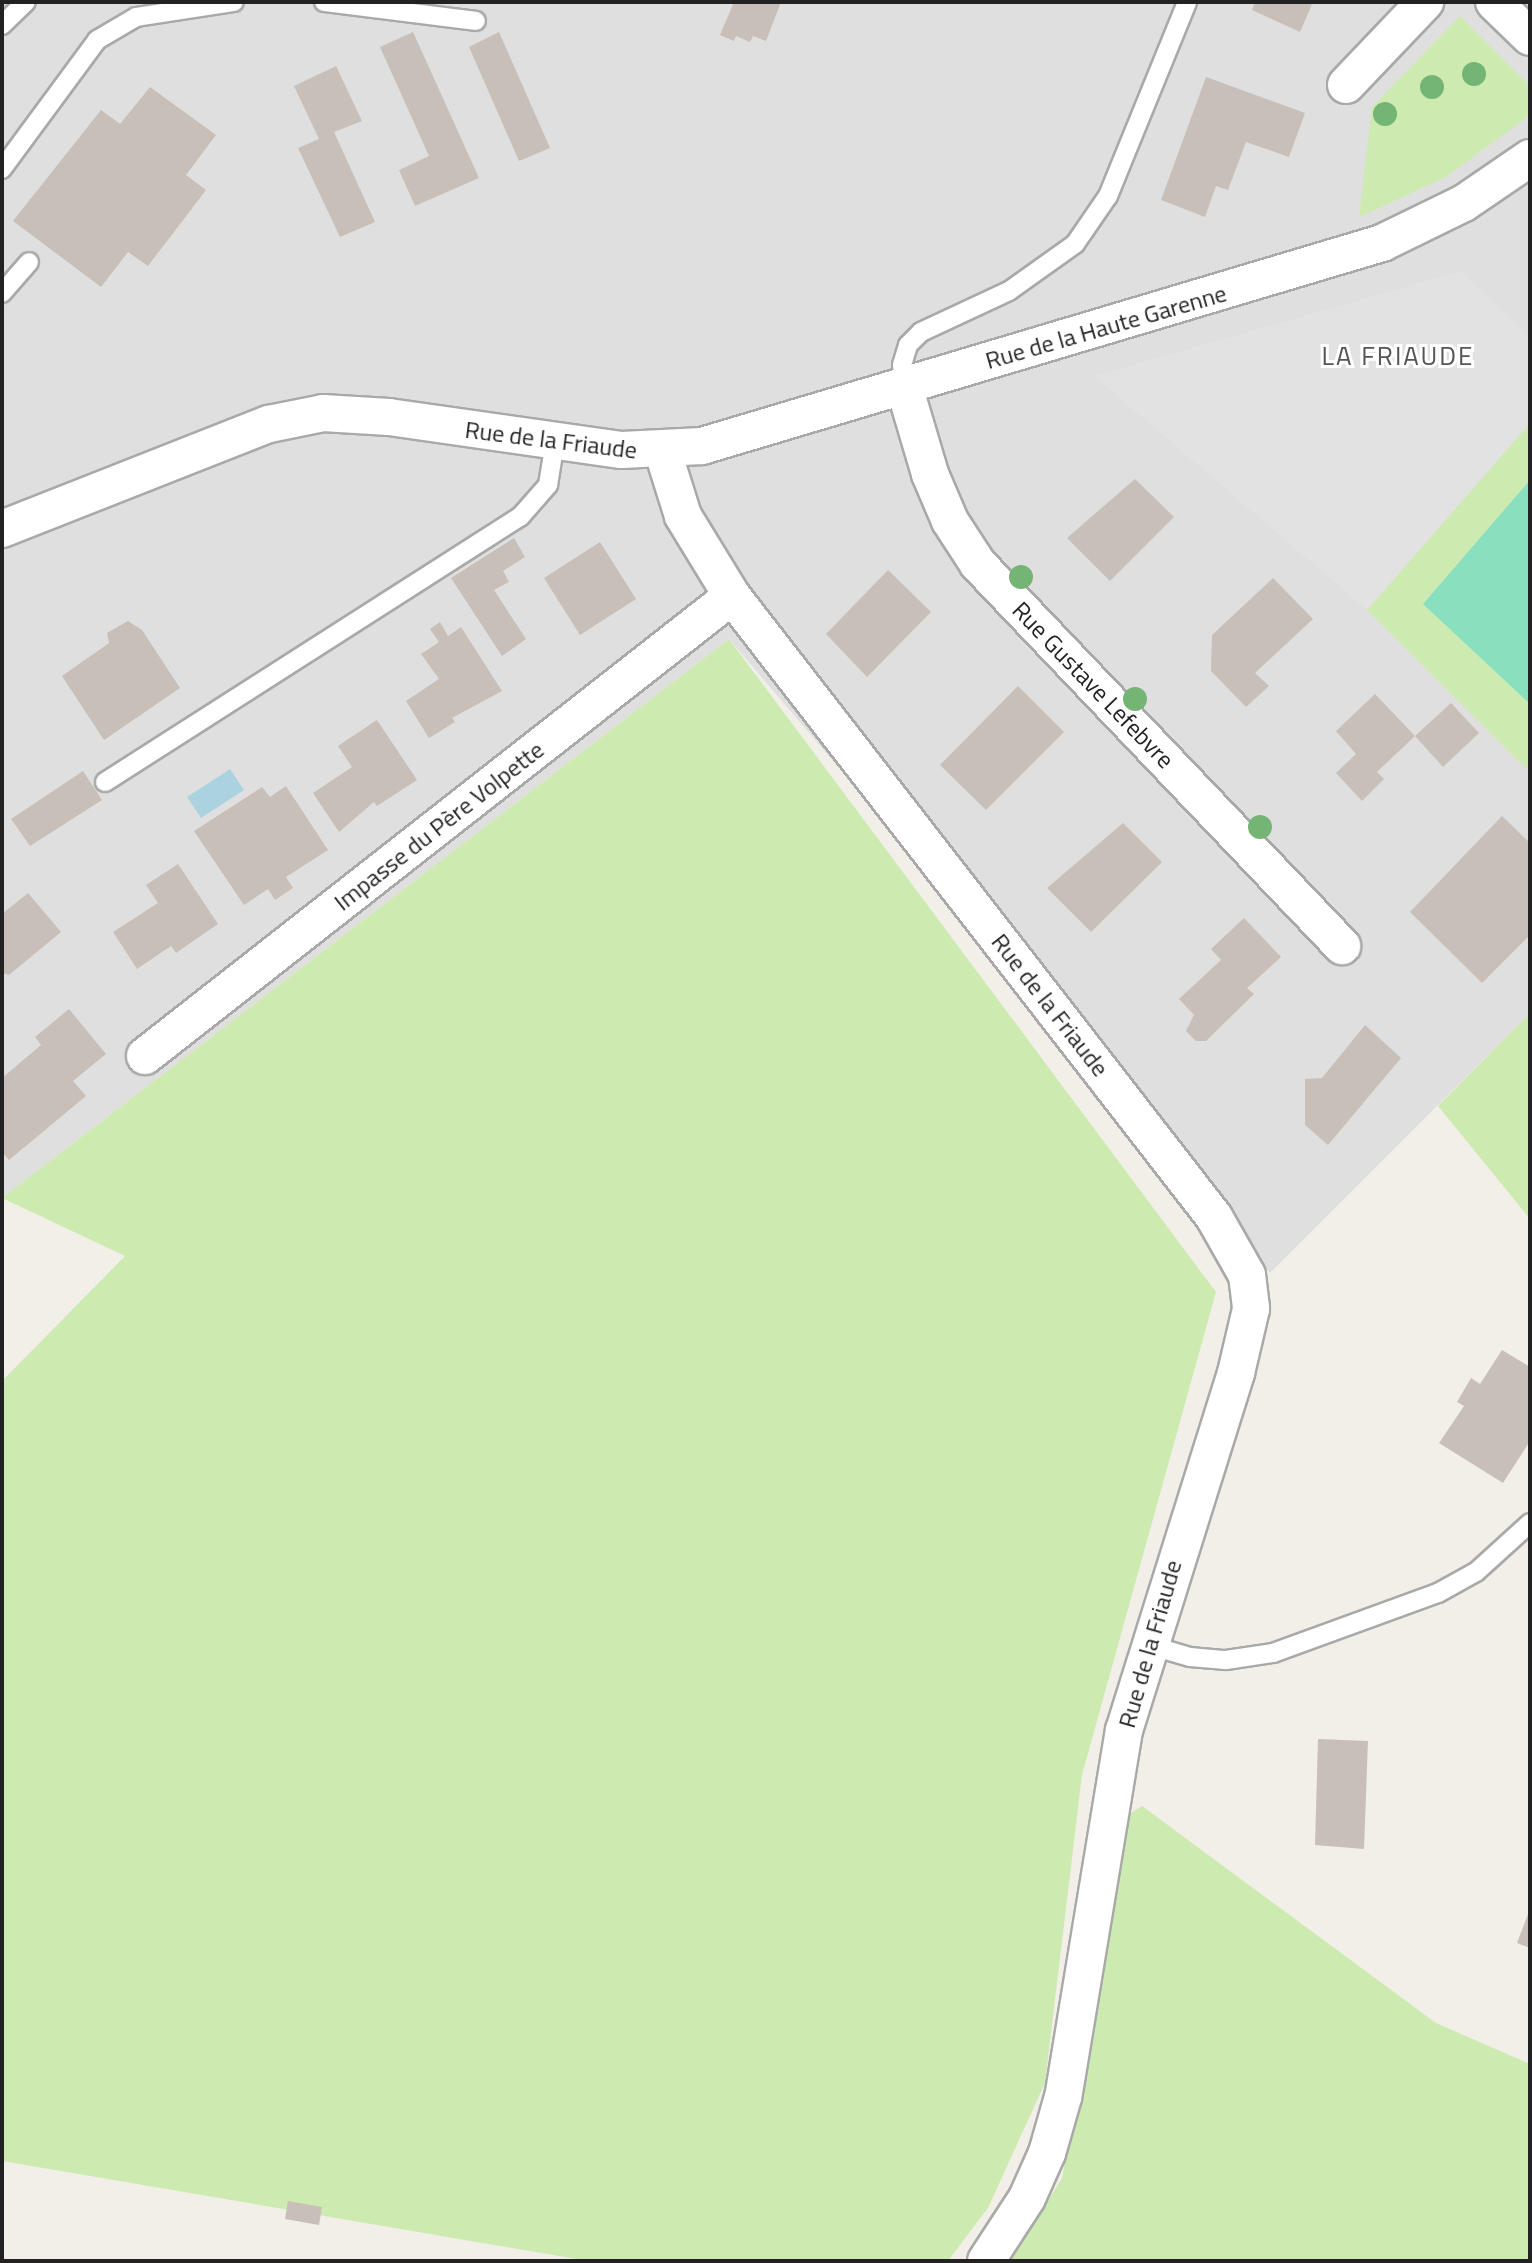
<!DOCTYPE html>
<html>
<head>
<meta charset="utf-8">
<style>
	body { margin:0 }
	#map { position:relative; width:1532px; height:2263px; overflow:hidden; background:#f2efe9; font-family:"Titillium Web",sans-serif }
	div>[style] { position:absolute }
	.residential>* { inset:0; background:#e0dfdf }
	.grass>* { inset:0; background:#cdebb0 }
	.pitch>* { inset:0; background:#88e0be }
	.parking>* { inset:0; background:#e2e2e2 }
	.water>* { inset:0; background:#aad3df }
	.building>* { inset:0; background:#c7bfb8 }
	.roads { filter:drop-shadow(2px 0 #a9a9a9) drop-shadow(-2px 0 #a9a9a9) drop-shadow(0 2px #a9a9a9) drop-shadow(0 -2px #a9a9a9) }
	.lane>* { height:18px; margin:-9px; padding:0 9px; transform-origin:9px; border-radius:9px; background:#fff }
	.street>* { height:36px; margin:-18px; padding:0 18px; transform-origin:18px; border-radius:18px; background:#fff }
	.trees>* { width:24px; height:24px; margin:-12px; border-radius:50%; background:#74b475 }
	span { translate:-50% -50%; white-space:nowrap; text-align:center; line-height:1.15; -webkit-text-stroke:6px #fff; paint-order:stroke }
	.street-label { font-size:24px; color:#222 }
	.neighbourhood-label { font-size:26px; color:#555; letter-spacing:2px }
	.frame { position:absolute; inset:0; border:4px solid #222; pointer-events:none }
</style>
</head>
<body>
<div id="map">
	<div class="residential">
		<i style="clip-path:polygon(2px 2px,1530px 2px,1530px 1013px,1270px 1273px,729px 639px,2px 1198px)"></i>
	</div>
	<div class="grass">
		<i style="clip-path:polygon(1460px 16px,1530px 86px,1530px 115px,1446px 177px,1359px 217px,1372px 107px)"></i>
		<i style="clip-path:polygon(1530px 423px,1530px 480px,1423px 604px,1530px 704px,1530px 772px,1367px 610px)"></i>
		<i style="clip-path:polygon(729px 639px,1216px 1292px,1082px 1775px,1045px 2083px,988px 2208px,948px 2261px,588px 2261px,2px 2161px,2px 1381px,125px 1256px,2px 1198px)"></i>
		<i style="clip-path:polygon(1530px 1013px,1530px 1219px,1438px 1106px)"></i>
		<i style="clip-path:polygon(1142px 1806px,1436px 2023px,1530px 2064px,1530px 2261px,1010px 2261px,1062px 2178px,1123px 1818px)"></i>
	</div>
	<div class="pitch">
		<i style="clip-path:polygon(1530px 480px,1530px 704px,1423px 604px)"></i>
	</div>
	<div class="parking">
		<i style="clip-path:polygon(1461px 271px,1530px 337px,1530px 423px,1367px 610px,1094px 376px)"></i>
	</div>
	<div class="water">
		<i style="clip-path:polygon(230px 769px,244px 790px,201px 818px,187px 797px)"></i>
	</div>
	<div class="building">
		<i style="clip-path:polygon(734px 2px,781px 2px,766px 41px,753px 36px,750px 42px,736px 36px,734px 41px,720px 35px)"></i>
		<i style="clip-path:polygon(1255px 2px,1313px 2px,1300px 32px,1252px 10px)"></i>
		<i style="clip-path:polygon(413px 32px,479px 178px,415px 206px,399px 170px,429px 156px,380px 47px)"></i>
		<i style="clip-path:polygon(499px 32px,550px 148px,519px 161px,469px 47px)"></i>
		<i style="clip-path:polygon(336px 66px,362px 121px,334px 132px,375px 222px,340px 237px,298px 148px,319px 139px,294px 86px)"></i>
		<i style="clip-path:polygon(1206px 77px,1305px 113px,1289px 157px,1246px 142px,1228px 190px,1216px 186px,1205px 217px,1161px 200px)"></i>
		<i style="clip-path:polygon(150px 87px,216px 135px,186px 175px,206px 190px,148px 266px,128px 252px,101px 287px,13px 221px,101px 110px,120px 124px)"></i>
		<i style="clip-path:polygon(1135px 479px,1174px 517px,1110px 581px,1067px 538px)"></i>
		<i style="clip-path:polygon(514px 538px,525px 557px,503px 571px,509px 582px,494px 590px,526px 639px,502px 656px,451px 578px)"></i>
		<i style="clip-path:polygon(600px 542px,636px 599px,580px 635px,544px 578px)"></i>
		<i style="clip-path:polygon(888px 570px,931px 612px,867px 677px,826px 634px)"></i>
		<i style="clip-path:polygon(1273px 578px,1313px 619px,1255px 673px,1269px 686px,1246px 707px,1211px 671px,1212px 635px)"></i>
		<i style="clip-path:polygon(128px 621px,142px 630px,180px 688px,104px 740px,62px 676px,109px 643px,107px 633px)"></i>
		<i style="clip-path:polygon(440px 622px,448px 636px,461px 627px,502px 691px,452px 718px,455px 722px,429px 738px,406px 701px,439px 679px,421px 654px,439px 642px,430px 629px)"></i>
		<i style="clip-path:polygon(1018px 686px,1064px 732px,986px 810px,940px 765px)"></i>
		<i style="clip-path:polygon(1375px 694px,1415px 736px,1377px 772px,1384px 779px,1362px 801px,1336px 773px,1356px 754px,1336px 731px)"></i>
		<i style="clip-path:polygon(1451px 703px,1479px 733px,1443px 767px,1415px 736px)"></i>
		<i style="clip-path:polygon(377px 720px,417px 780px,377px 806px,374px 802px,339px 832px,313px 793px,352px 767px,338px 746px)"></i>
		<i style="clip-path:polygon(83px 771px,102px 800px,30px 846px,11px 819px)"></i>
		<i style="clip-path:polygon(286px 786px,328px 850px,286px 877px,293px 888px,275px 900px,268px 889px,244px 905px,194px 831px,262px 787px,270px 797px)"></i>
		<i style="clip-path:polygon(1502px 816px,1530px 843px,1530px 935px,1482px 983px,1410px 912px)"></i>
		<i style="clip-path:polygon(1123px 823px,1162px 862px,1091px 932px,1047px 888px)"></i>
		<i style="clip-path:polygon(178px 864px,218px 924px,176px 953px,171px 946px,137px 969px,113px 932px,158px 903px,146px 885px)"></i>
		<i style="clip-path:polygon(28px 893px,61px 932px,9px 975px,2px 973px,2px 914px)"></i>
		<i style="clip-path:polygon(1244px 918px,1281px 957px,1247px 988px,1254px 994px,1206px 1041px,1196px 1041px,1186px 1031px,1194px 1015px,1179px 999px,1221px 960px,1211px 949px)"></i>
		<i style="clip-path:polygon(69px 1009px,106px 1054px,73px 1081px,86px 1096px,9px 1160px,2px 1152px,2px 1078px,41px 1045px,35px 1037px)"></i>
		<i style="clip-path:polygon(1365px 1025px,1401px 1058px,1328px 1145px,1305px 1125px,1305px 1079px,1322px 1078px)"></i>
		<i style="clip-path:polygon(1502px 1350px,1530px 1367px,1530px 1441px,1503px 1483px,1439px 1443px,1464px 1406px,1457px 1402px,1471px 1378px,1480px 1384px)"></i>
		<i style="clip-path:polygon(1318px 1739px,1368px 1741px,1364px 1849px,1315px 1845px)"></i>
		<i style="clip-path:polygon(1530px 1909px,1530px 1948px,1517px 1943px)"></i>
		<i style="clip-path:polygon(288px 2201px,322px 2207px,319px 2225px,285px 2219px)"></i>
	</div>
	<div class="roads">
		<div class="lane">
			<i style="left:324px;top:2px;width:153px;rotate:7.1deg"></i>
			<i style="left:2px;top:25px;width:33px;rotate:-44deg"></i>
			<i style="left:2px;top:169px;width:160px;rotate:-53.6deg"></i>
			<i style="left:97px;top:40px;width:45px;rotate:-30.5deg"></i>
			<i style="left:136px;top:17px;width:99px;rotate:-8.7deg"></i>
			<i style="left:2px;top:293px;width:41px;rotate:-48.9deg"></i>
			<i style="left:904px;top:386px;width:21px;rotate:-95deg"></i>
			<i style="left:902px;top:365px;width:21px;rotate:-73deg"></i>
			<i style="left:908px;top:345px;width:18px;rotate:-45deg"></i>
			<i style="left:921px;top:332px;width:97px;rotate:-25deg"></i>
			<i style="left:1009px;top:291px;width:81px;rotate:-35.5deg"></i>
			<i style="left:1075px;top:244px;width:58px;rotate:-55.5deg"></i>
			<i style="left:1108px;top:196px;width:209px;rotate:-67.8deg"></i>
			<i style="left:105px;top:782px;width:492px;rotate:-32.6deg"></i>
			<i style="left:520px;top:517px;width:43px;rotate:-48.8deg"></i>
			<i style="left:548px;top:485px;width:44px;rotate:-80.8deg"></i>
			<i style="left:1149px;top:1645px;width:43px;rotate:16.3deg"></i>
			<i style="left:1190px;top:1657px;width:36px;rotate:5deg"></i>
			<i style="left:1226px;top:1660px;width:48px;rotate:-8.5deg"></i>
			<i style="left:1273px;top:1653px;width:176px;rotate:-20deg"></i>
			<i style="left:1438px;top:1593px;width:43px;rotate:-28.9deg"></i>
			<i style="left:1476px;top:1572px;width:73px;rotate:-42.2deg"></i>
		</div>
		<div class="street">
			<i style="left:1494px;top:2px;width:50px;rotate:44.2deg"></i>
			<i style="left:1346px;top:85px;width:115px;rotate:-46.4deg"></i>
			<i style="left:904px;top:386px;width:92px;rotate:73.5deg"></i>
			<i style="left:930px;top:474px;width:51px;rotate:66.9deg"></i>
			<i style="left:950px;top:521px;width:51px;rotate:56.9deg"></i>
			<i style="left:978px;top:564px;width:528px;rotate:46.38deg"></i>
			<i style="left:663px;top:452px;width:67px;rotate:72.6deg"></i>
			<i style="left:683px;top:516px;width:94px;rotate:58.5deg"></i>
			<i style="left:732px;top:596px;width:786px;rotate:52.18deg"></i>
			<i style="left:1214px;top:1217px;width:67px;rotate:60.4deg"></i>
			<i style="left:1247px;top:1275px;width:34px;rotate:83deg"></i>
			<i style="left:1251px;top:1309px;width:66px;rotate:103.2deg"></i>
			<i style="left:1236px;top:1373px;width:374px;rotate:107.4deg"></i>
			<i style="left:1124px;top:1730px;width:372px;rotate:99.4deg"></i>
			<i style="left:1063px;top:2097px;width:58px;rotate:105.9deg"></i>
			<i style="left:1047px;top:2153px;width:49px;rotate:114deg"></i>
			<i style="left:1027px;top:2198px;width:75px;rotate:123.1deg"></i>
			<i style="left:2px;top:529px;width:287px;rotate:-21.5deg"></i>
			<i style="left:269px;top:424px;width:55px;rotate:-11.5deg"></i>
			<i style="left:323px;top:413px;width:66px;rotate:3.5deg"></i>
			<i style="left:389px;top:417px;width:235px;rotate:8.1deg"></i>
			<i style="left:622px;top:450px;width:80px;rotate:-2.9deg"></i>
			<i style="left:702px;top:446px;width:710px;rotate:-16.62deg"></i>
			<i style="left:1382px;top:243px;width:91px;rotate:-26deg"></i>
			<i style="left:1464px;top:203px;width:80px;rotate:-34.3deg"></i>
			<i style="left:145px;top:1056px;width:746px;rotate:-38.08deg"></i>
		</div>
	</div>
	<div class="trees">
		<i style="left:1474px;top:74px"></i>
		<i style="left:1432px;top:87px"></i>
		<i style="left:1385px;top:114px"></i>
		<i style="left:1021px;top:577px"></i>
		<i style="left:1135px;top:699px"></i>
		<i style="left:1260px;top:827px"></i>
	</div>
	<div class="street-label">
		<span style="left:1106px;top:327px;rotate:-16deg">Rue de la Haute Garenne</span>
		<span style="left:551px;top:440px;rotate:7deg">Rue de la Friaude</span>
		<span style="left:1093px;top:685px;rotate:46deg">Rue Gustave Lefebvre</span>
		<span style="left:439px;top:826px;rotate:-38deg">Impasse du Père Volpette</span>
		<span style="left:1050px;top:1005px;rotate:52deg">Rue de la Friaude</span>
		<span style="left:1150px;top:1644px;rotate:-74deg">Rue de la Friaude</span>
	</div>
	<div class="neighbourhood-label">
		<span style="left:1398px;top:356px">LA FRIAUDE</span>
	</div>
	<div class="frame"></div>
</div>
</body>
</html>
